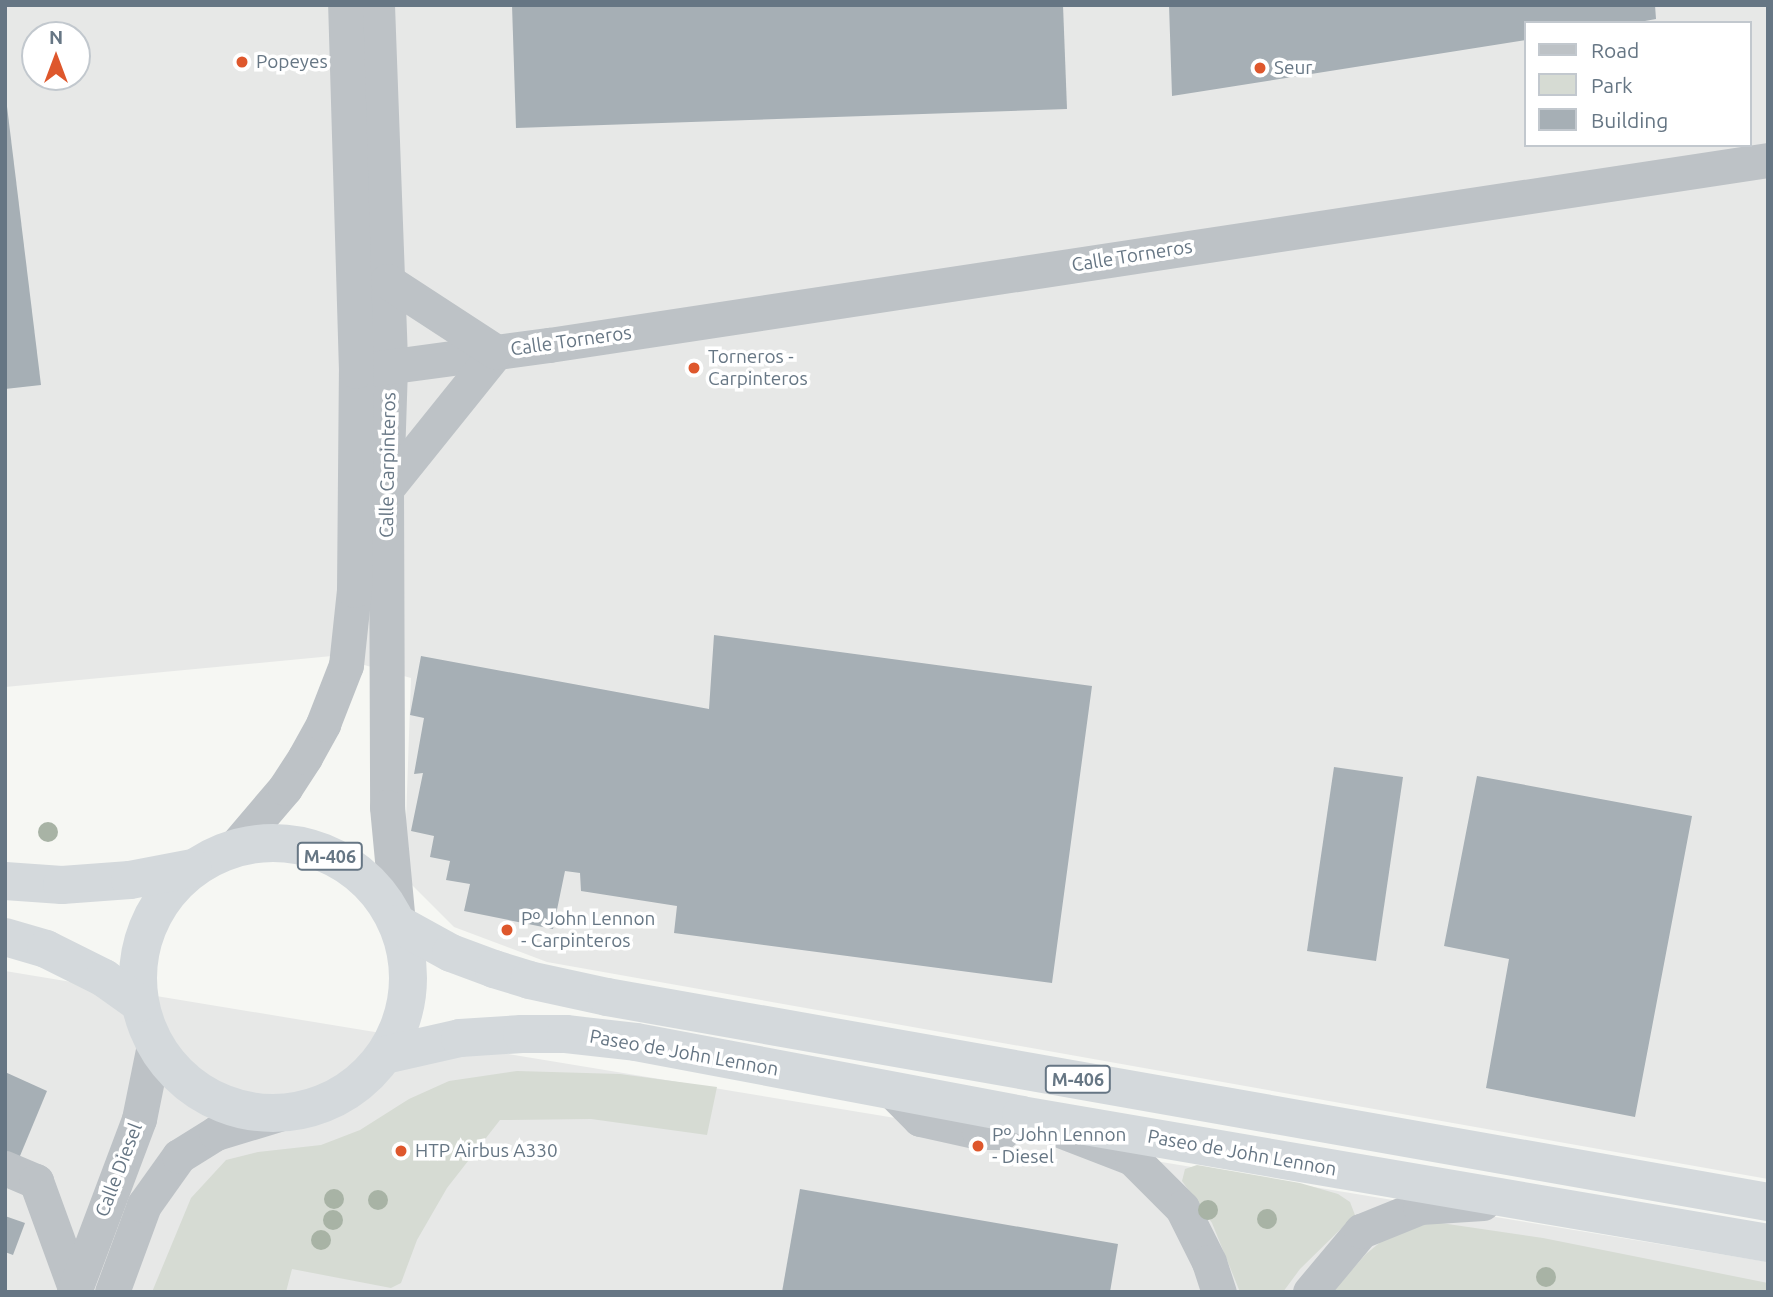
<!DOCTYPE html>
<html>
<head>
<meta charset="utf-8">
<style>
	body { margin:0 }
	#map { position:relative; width:1773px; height:1297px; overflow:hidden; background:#f6f7f3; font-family:Ubuntu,sans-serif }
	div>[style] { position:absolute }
	.built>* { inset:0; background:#e7e8e7 }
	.green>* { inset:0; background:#d6dbd3 }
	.building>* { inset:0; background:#a6afb5 }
	.minor>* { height:35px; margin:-17.5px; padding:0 17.5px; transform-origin:17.5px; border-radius:17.5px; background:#bdc2c6 }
	.highway>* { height:38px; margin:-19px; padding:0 19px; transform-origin:19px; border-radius:19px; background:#d4d9dc }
	.highway>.ring { margin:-19px; padding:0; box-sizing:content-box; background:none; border:38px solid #d4d9dc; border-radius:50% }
	.trees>* { width:20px; height:20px; margin:-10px; border-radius:50%; background:#a8b3a5 }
	.dots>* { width:19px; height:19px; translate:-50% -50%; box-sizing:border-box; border:4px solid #fff; border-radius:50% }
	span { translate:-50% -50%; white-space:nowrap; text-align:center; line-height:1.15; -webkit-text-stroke:7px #fff; paint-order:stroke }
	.shield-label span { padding:2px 5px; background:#fff; border:2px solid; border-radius:5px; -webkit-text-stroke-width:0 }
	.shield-label { font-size:18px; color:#667684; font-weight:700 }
	.poi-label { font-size:19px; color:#667684 }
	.left { translate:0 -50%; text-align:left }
	.street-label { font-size:19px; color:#667684 }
	.frame { position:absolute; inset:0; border:7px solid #667684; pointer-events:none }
	.legend { position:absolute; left:1524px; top:21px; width:228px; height:126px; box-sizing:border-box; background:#fff; border:2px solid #c2c8ce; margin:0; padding:9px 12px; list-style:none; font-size:21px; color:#667684 }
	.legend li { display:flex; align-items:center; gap:14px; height:35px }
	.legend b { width:35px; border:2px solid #c2c8ce }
	.north { position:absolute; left:21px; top:21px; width:70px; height:70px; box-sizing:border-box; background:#fff; border:2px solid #c2c8ce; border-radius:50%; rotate:0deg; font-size:19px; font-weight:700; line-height:28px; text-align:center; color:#667684 }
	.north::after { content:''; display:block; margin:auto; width:24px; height:32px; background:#de572c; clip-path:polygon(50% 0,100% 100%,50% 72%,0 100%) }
</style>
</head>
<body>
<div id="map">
	<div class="built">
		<i style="clip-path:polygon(evenodd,5px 5px,1768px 5px,1768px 1179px,547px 962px,454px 927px,404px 877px,411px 678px,332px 656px,5px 687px,5px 5px,1526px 23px,1750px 23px,1750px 145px,1526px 145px,1526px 23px,5px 5px,35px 35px,77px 35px,77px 77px,35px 77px,35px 35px)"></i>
		<i style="clip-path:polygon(5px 971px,1768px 1262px,1768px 1292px,5px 1292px)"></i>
	</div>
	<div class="green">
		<i style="clip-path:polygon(517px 1071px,620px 1074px,717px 1087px,707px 1135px,591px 1119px,500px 1120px,447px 1188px,417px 1240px,401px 1283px,391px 1288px,292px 1269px,286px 1292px,152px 1292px,191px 1198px,226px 1160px,258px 1152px,321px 1145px,360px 1130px,409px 1099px,449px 1081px)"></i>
		<i style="clip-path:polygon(1197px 1165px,1300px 1183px,1338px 1194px,1350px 1202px,1355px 1215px,1300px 1269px,1283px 1292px,1240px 1292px,1212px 1223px,1182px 1181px,1185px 1169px)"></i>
		<i style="clip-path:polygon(1434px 1222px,1543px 1238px,1768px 1283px,1768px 1292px,1332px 1292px,1366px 1254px,1389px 1235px)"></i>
	</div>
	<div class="building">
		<i style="clip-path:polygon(512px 5px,1063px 5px,1067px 109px,516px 128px)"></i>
		<i style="clip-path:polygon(1169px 5px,1655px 5px,1656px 19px,1634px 23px,1526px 23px,1526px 40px,1172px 96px)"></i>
		<i style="clip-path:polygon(5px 90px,41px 385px,5px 389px)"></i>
		<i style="clip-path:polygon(714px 635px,1092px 686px,1052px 983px,674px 933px,677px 906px,581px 891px,580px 873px,565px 871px,553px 929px,464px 911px,470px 884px,446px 880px,450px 861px,430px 857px,434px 836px,411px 831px,423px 773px,414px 774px,424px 718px,410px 715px,421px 656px,709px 709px)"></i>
		<i style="clip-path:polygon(1334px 767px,1403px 777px,1376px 961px,1307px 951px)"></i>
		<i style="clip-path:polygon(1477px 776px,1692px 816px,1635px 1117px,1486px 1088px,1509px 959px,1444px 946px)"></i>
		<i style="clip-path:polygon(5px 1072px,47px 1091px,5px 1192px)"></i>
		<i style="clip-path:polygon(800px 1189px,1118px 1244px,1110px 1292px,782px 1292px)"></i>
		<i style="clip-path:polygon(5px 1216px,25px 1223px,13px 1255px,5px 1252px)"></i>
	</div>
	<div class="minor">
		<i style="left:377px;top:5px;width:362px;rotate:87.9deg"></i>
		<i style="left:390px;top:367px;width:122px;rotate:91.9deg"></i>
		<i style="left:386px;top:489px;width:318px;rotate:89.8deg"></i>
		<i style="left:387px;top:807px;width:118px;rotate:84.6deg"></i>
		<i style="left:356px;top:371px;width:195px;rotate:-7.7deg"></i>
		<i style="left:549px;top:345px;width:1233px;rotate:-8.63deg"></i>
		<i style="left:386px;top:489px;width:176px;rotate:-51.2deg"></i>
		<i style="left:496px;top:352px;width:130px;rotate:-146.9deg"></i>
		<i style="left:234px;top:848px;width:79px;rotate:-49.6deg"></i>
		<i style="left:285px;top:788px;width:37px;rotate:-57deg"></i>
		<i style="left:305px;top:757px;width:38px;rotate:-61deg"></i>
		<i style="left:323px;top:724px;width:63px;rotate:-68.7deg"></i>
		<i style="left:346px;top:665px;width:75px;rotate:-83.9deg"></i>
		<i style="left:354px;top:590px;width:219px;rotate:-89.5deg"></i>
		<i style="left:356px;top:371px;width:366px;rotate:-91.7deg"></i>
		<i style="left:893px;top:1092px;width:38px;rotate:45deg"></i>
		<i style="left:920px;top:1119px;width:60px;rotate:12.4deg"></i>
		<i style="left:979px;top:1132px;width:23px"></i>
		<i style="left:1002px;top:1132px;width:25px;rotate:-42deg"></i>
		<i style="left:1021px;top:1115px;width:119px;rotate:21.2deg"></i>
		<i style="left:1132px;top:1158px;width:71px;rotate:45deg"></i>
		<i style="left:1182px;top:1208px;width:60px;rotate:63.4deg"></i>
		<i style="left:1209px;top:1262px;width:32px;rotate:72deg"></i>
		<i style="left:5px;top:1168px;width:34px;rotate:23deg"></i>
		<i style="left:36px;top:1181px;width:114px;rotate:70deg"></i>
		<i style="left:74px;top:1292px;width:185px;rotate:-69.4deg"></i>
		<i style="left:139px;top:1119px;width:76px;rotate:-78.5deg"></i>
		<i style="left:112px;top:1292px;width:93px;rotate:-69.8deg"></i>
		<i style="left:144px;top:1205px;width:60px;rotate:-54.5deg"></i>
		<i style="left:179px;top:1156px;width:44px;rotate:-31.9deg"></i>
		<i style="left:216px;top:1133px;width:69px;rotate:-16.9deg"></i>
		<i style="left:1310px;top:1292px;width:80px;rotate:-50.1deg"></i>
		<i style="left:1361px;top:1231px;width:64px;rotate:-22.1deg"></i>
		<i style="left:1420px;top:1207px;width:63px;rotate:-3.6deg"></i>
	</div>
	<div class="highway">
		<i class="ring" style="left:138px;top:843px;width:232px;height:232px"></i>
		<i style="left:5px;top:881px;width:57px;rotate:4deg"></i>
		<i style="left:62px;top:885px;width:68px;rotate:-4.2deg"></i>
		<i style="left:130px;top:880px;width:64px;rotate:-10.8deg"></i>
		<i style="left:398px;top:924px;width:60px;rotate:28.7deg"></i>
		<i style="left:451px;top:953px;width:46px;rotate:20.4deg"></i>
		<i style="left:494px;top:969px;width:37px;rotate:17deg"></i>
		<i style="left:529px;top:980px;width:80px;rotate:12.3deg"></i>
		<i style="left:607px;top:997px;width:1179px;rotate:10.01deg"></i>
		<i style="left:5px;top:937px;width:43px;rotate:16.3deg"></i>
		<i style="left:46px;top:949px;width:65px;rotate:26.6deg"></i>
		<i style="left:104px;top:978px;width:43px;rotate:35.5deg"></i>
		<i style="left:385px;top:1055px;width:77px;rotate:-12.8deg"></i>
		<i style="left:460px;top:1038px;width:62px;rotate:-3.7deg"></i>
		<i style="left:522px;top:1034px;width:44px"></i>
		<i style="left:566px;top:1034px;width:70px;rotate:6.5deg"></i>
		<i style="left:636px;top:1042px;width:392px;rotate:10.7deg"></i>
		<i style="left:1021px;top:1115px;width:758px;rotate:9.72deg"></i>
	</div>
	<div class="trees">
		<i style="left:48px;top:832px"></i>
		<i style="left:334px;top:1199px"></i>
		<i style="left:378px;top:1200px"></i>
		<i style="left:1208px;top:1210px"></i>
		<i style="left:1267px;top:1219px"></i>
		<i style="left:333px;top:1220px"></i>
		<i style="left:321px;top:1240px"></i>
		<i style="left:1546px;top:1277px"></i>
	</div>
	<div class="dots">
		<i style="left:242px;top:62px;background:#de572c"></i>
		<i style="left:1260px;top:68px;background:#de572c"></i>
		<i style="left:694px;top:368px;background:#de572c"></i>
		<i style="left:507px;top:930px;background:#de572c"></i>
		<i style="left:978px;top:1146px;background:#de572c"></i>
		<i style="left:401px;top:1151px;background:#de572c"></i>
	</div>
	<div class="shield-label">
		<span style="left:330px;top:856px">M-406</span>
		<span style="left:1078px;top:1079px">M-406</span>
	</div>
	<div class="poi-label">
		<span class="left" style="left:256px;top:62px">Popeyes</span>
		<span class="left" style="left:1274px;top:68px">Seur</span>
		<span class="left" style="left:708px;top:368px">Torneros -<br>Carpinteros</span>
		<span class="left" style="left:521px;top:930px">Pº John Lennon<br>- Carpinteros</span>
		<span class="left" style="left:992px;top:1146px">Pº John Lennon<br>- Diesel</span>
		<span class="left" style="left:415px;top:1151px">HTP Airbus A330</span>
	</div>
	<div class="street-label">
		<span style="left:1132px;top:256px;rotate:-9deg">Calle Torneros</span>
		<span style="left:571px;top:341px;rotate:-8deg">Calle Torneros</span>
		<span style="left:388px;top:465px;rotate:-89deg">Calle Carpinteros</span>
		<span style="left:684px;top:1053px;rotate:10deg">Paseo de John Lennon</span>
		<span style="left:1242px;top:1153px;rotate:10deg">Paseo de John Lennon</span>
		<span style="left:119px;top:1170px;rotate:-69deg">Calle Diesel</span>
	</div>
	<div class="frame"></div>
	<ul class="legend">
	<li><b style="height:9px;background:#bdc2c6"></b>Road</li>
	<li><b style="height:19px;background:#d6dbd3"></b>Park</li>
	<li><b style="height:19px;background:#a6afb5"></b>Building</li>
	</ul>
	<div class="north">N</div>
</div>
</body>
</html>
